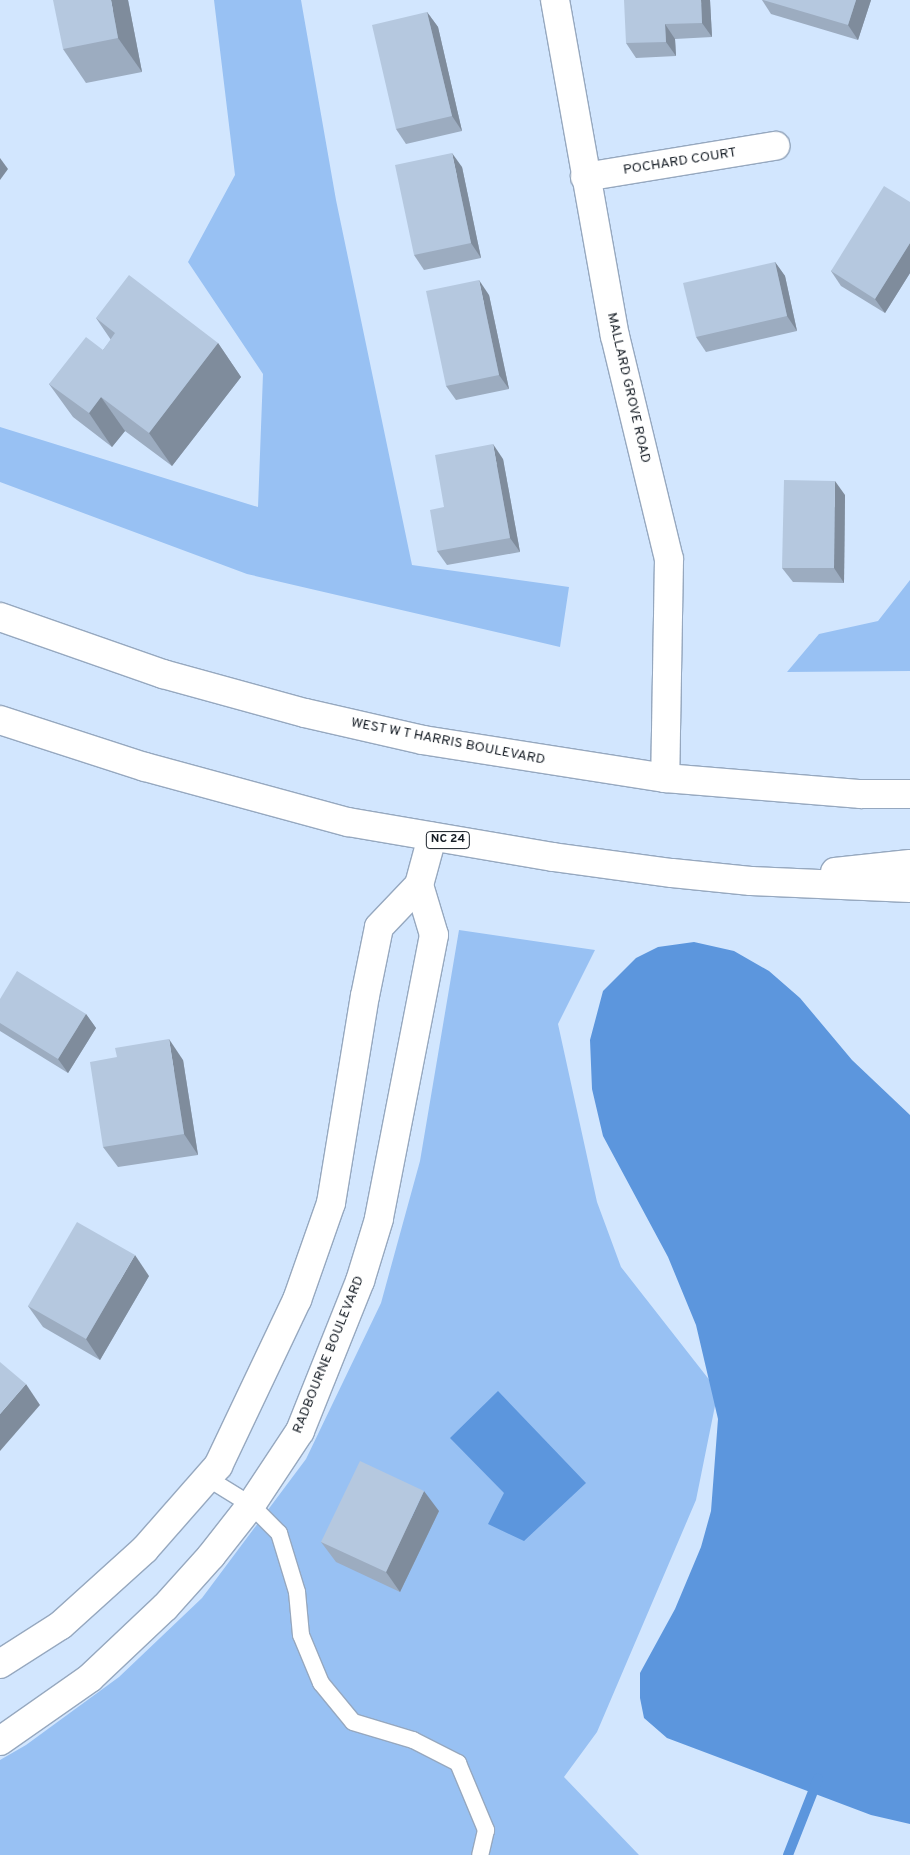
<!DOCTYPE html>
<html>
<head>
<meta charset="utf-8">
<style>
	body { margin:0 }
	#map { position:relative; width:910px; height:1855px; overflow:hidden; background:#d2e6fe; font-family:Overpass,sans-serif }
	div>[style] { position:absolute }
	.green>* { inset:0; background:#98c1f3 }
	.water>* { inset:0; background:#5c96dd }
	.stream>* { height:10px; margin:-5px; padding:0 5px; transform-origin:5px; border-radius:5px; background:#5c96dd }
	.roads { filter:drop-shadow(1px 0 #96a8bf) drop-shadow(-1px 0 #96a8bf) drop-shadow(0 1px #96a8bf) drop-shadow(0 -1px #96a8bf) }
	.service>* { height:16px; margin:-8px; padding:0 8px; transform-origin:8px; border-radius:8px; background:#fff }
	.minor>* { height:28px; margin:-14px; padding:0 14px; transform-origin:14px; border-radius:14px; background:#fff }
	.primary>* { height:28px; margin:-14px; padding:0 14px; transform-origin:14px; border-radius:14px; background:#fff }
	.wall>* { inset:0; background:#9cacc0 }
	.shaded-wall>* { inset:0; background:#7f8c9c }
	.building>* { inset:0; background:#b5c8df }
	span { translate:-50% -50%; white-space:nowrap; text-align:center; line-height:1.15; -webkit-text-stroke:4px #fff; paint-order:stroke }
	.shield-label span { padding:1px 4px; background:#fff; border:1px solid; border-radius:4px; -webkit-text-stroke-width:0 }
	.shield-label { font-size:12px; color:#171e26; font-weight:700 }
	.street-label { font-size:14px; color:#171e26 }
</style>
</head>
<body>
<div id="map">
	<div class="green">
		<i style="clip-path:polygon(214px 0,301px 0,336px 200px,412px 565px,569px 587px,560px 647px,247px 574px,0 482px,0 427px,258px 507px,263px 374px,188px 262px,235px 175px)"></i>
		<i style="clip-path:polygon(910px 580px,910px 671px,787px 672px,819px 634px,878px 621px)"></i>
		<i style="clip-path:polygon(459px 930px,595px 950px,558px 1024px,597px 1202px,621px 1267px,718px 1391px,696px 1500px,597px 1732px,564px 1777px,639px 1855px,0 1855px,0 1760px,26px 1745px,119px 1677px,202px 1598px,306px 1459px,381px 1303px,420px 1161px)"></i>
	</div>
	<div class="water">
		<i style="clip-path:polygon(694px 942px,734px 951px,769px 971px,800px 998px,852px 1060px,910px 1115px,910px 1824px,871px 1815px,667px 1738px,644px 1718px,640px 1698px,640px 1673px,675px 1609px,701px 1547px,711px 1511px,718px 1419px,696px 1325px,668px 1257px,603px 1136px,592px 1089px,590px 1040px,603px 991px,636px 958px,658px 947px)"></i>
		<i style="clip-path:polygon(498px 1391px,586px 1483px,524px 1541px,488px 1524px,504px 1493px,450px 1438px)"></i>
	</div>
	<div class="stream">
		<i style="left:788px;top:1855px;width:82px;rotate:-68.5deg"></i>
	</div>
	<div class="roads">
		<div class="service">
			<i style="left:209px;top:1479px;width:49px;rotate:31.8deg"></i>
			<i style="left:251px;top:1505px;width:40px;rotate:45deg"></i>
			<i style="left:279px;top:1533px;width:62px;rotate:73deg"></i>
			<i style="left:297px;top:1592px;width:43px;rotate:84.7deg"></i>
			<i style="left:301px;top:1635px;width:52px;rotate:67.4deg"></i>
			<i style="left:321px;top:1683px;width:50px;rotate:50.6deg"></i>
			<i style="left:353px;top:1722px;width:63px;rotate:16.7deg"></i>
			<i style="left:413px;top:1740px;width:51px;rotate:27.1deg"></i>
			<i style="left:458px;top:1763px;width:73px;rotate:67.3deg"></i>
			<i style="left:486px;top:1830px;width:26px;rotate:103deg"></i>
		</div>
		<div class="minor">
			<i style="left:555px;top:0;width:341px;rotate:79.9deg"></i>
			<i style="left:615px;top:336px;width:229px;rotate:76.4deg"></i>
			<i style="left:669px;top:559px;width:219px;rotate:91deg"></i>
			<i style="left:585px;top:177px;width:193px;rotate:-9.3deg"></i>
			<i style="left:419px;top:885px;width:50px;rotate:-74.8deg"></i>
			<i style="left:0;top:1664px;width:72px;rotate:-32.6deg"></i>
			<i style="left:61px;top:1625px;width:113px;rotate:-42.1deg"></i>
			<i style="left:145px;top:1549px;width:111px;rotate:-48.7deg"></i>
			<i style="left:218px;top:1466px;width:184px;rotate:-64.6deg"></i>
			<i style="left:297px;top:1300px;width:103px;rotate:-70.7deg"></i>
			<i style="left:331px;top:1203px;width:210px;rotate:-80.7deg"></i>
			<i style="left:365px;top:996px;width:70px;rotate:-78.5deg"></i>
			<i style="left:379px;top:927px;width:58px;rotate:-46.4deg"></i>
			<i style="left:419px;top:885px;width:52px;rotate:73.3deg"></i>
			<i style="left:434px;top:935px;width:289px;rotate:101deg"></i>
			<i style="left:379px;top:1219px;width:65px;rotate:107deg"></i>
			<i style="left:360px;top:1281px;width:162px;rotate:111.8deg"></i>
			<i style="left:300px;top:1431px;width:89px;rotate:123.5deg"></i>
			<i style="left:251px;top:1505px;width:65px;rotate:128.1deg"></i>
			<i style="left:211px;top:1556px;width:69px;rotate:132deg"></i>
			<i style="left:165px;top:1607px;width:103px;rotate:136.6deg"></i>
			<i style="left:90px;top:1678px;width:110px;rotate:145deg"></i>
		</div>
		<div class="primary">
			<i style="left:0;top:617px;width:173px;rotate:19.3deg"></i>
			<i style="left:163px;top:674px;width:147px;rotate:15.4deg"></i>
			<i style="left:305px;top:713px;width:121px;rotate:12.9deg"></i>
			<i style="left:423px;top:740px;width:245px;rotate:8.9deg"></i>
			<i style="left:665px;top:778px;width:197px;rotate:4.7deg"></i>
			<i style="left:861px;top:794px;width:49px"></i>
			<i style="left:0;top:720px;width:152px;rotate:18deg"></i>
			<i style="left:145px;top:767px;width:210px;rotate:15.2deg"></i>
			<i style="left:348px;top:822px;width:208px;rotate:9.7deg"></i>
			<i style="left:553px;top:857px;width:120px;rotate:7.7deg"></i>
			<i style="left:672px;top:873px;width:79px;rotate:5.8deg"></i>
			<i style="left:751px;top:881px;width:159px;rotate:2.5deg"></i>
			<i style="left:835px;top:872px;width:75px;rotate:-6.1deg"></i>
		</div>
	</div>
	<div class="wall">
		<i style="clip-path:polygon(128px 0,142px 72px,86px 83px,63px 49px)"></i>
		<i style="clip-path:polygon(710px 0,712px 37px,675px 39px,676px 56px,636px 58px,626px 43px)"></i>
		<i style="clip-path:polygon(762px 0,871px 0,858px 40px,771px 14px)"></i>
		<i style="clip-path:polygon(427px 12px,438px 27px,462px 131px,406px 144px,396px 129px)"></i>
		<i style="clip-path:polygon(462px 167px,481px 258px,424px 270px,414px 255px)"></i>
		<i style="clip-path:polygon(910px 202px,910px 273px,885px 313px,841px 286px,831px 271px)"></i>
		<i style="clip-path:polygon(775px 262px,785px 276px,797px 331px,706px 352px,696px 337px)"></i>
		<i style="clip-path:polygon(489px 295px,509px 389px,456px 400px,446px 386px)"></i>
		<i style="clip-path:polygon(96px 318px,218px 343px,241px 377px,172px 466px,125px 431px,112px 447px,73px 417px,49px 384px,103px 350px,111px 340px)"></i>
		<i style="clip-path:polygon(503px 459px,520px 552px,447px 565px,437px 551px,444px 507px)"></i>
		<i style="clip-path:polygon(845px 495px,844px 583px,793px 582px,782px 568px)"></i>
		<i style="clip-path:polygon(0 999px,86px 1014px,96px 1028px,68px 1073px,0 1031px)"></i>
		<i style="clip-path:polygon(183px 1060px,198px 1155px,118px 1167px,103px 1147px)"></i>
		<i style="clip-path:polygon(149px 1276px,100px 1360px,43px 1327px,28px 1306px)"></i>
		<i style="clip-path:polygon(439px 1511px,400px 1592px,336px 1562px,321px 1542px)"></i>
	</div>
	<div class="shaded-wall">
		<i style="clip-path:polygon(111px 0,128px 0,142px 72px,118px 38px)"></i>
		<i style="clip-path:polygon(701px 0,710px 0,712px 37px,702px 23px)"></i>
		<i style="clip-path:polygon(856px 0,871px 0,858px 40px,848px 25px)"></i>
		<i style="clip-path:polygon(427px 12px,438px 27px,462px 131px,452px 116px)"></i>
		<i style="clip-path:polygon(665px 24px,675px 39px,676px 56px,666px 42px)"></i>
		<i style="clip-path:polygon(452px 153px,462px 167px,481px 258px,471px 243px)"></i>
		<i style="clip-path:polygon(0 158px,8px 169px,0 180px)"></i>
		<i style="clip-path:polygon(910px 243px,910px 273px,885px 313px,875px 299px)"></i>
		<i style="clip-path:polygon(775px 262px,785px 276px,797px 331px,787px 316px)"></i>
		<i style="clip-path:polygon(479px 280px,489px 295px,509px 389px,499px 375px)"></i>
		<i style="clip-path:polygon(218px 343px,241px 377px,172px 466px,149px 433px)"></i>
		<i style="clip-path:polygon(101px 397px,125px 431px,112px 447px,89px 413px)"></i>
		<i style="clip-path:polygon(493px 444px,503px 459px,520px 552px,510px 538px)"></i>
		<i style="clip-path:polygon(835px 481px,845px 495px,844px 583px,834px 568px)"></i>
		<i style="clip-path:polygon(86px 1014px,96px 1028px,68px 1073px,58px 1059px)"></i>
		<i style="clip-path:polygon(169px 1039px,183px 1060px,198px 1155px,184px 1134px)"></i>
		<i style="clip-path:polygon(135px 1255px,149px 1276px,100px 1360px,86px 1339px)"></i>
		<i style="clip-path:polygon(26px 1384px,40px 1405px,0 1451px,0 1414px)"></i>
		<i style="clip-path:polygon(424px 1491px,439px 1511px,400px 1592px,386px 1572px)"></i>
	</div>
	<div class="building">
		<i style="clip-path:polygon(53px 0,111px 0,118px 38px,63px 49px)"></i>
		<i style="clip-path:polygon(624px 0,701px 0,702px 23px,665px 24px,666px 42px,626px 43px)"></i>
		<i style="clip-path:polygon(763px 0,856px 0,848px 25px)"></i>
		<i style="clip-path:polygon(427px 12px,452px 116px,396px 129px,372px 25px)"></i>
		<i style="clip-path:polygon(452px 153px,471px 243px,414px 255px,395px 165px)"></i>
		<i style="clip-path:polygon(884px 186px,910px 202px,910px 243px,875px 299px,831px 271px)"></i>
		<i style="clip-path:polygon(775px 262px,787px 316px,696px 337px,683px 283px)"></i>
		<i style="clip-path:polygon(129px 275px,218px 343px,149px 433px,101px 397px,89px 413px,49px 384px,86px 337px,103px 350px,115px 333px,96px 318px)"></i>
		<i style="clip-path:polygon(479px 280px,499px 375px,446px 386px,426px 291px)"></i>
		<i style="clip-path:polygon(493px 444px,510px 538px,437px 551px,430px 510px,444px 507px,435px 455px)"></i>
		<i style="clip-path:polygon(784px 480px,835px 481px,834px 568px,782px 568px)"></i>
		<i style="clip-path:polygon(17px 971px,86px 1014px,58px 1059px,0 1023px,0 999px)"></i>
		<i style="clip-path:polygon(169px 1039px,184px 1134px,103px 1147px,90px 1062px,117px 1057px,115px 1048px)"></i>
		<i style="clip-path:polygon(77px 1222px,135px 1255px,86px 1339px,28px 1306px)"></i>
		<i style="clip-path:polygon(0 1362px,26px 1384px,0 1414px)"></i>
		<i style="clip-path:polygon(360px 1461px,424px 1491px,386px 1572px,321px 1542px)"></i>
	</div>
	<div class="shield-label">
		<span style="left:448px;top:840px">NC 24</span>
	</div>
	<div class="street-label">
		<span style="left:680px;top:162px;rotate:-9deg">POCHARD COURT</span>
		<span style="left:628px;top:388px;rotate:77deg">MALLARD GROVE ROAD</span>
		<span style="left:448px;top:742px;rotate:11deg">WEST W T HARRIS BOULEVARD</span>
		<span style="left:329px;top:1355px;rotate:-68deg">RADBOURNE BOULEVARD</span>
	</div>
</div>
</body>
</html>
